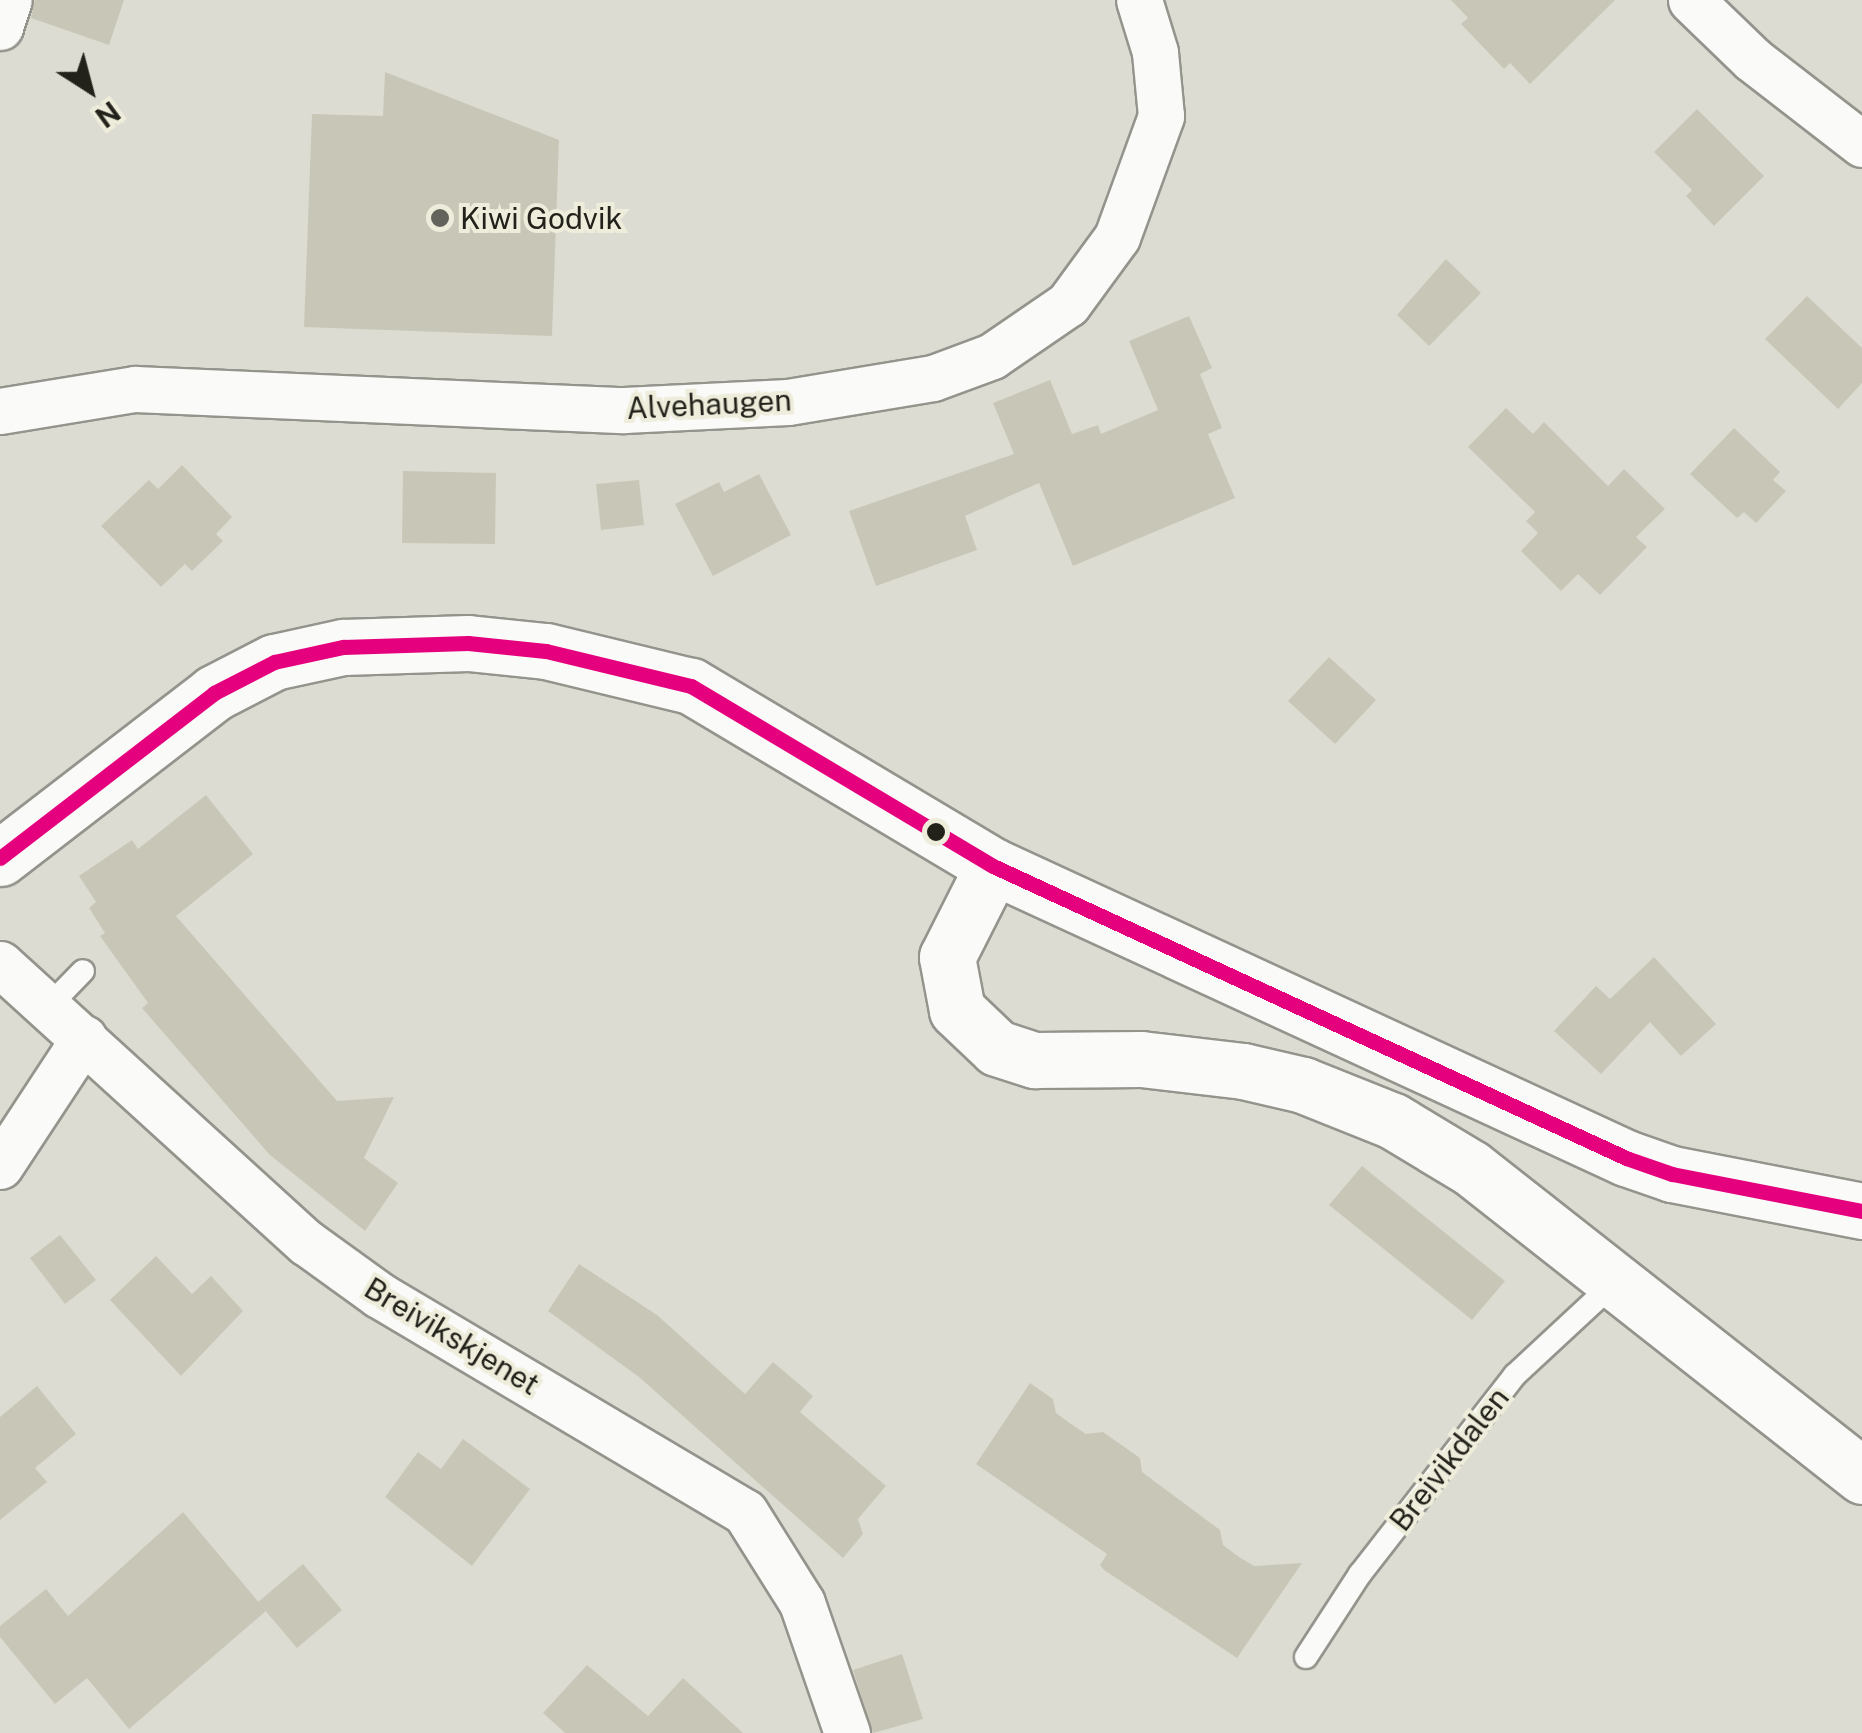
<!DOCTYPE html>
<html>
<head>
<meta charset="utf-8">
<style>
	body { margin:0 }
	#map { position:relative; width:1862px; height:1733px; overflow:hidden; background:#dddcd2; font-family:"Public Sans",sans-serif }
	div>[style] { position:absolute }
	.building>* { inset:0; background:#c8c7b7 }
	.roads { filter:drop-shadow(2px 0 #94948d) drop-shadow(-2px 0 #94948d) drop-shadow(0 2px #94948d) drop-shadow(0 -2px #94948d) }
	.lane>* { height:22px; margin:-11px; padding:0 11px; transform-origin:11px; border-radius:11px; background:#fafaf8 }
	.street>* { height:45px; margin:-22.5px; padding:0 22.5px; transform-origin:22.5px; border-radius:22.5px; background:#fafaf8 }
	.secondary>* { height:55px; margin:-27.5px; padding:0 27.5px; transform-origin:27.5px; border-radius:27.5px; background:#fafaf8 }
	.bus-1>* { height:15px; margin:-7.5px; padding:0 7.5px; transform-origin:7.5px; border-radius:7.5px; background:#e5007d }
	.dots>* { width:28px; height:28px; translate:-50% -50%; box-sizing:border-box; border:5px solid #eeeddb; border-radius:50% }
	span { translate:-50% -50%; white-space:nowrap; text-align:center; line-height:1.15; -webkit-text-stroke:8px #eeeddb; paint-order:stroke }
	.poi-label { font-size:30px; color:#22221b }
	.left { translate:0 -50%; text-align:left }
	.street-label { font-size:30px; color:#22221b }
	.north { position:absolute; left:40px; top:40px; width:100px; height:100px; -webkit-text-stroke:8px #eeeddb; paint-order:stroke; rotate:144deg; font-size:28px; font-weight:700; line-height:40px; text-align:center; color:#22221b }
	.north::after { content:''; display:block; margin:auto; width:35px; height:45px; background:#22221b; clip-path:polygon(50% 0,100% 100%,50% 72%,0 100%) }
</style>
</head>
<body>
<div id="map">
	<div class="building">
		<i style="clip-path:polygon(35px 0,124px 0,109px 45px,31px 18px)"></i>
		<i style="clip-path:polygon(1451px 0,1615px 0,1530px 84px,1510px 63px,1504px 69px,1461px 24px,1468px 18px)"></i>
		<i style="clip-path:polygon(385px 72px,559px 140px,552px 336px,304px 327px,312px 114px,383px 116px)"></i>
		<i style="clip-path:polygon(1697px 109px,1764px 176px,1714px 226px,1686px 196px,1692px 190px,1654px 152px)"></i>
		<i style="clip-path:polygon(1446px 259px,1481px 293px,1429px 346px,1397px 315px)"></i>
		<i style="clip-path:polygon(1807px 296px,1862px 348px,1862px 383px,1838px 409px,1765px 339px)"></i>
		<i style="clip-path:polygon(1189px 316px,1212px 368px,1200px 374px,1222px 428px,1208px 434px,1235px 498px,1073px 566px,1039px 483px,965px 516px,977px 550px,876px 586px,849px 511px,1014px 454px,993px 403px,1050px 380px,1072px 434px,1098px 425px,1101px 434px,1158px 410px,1129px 341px)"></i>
		<i style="clip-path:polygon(1506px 408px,1533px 434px,1544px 422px,1608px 486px,1624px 469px,1665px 509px,1636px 537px,1647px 547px,1600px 595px,1578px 574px,1561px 591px,1521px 551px,1538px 533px,1526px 521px,1535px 512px,1468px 447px)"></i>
		<i style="clip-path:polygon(1734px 428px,1780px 472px,1773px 480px,1786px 491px,1756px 523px,1744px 512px,1737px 518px,1690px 474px)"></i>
		<i style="clip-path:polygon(182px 465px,232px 517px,216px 534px,223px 541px,192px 571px,185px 564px,161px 587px,101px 526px,149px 480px,158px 489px)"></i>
		<i style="clip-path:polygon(403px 471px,496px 473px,495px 544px,402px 543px)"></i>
		<i style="clip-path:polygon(759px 474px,791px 535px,713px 576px,675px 504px,719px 482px,724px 492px)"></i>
		<i style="clip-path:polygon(639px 480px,644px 525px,601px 530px,596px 484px)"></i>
		<i style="clip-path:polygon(1329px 657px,1376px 700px,1335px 744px,1288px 701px)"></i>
		<i style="clip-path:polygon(206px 795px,253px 854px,176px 916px,337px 1101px,394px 1097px,364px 1158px,398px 1183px,365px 1231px,270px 1155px,142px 1008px,148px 1003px,100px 936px,105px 933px,89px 908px,96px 902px,79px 876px,132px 840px,138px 849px)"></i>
		<i style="clip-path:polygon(1654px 957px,1716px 1024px,1681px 1056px,1650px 1022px,1601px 1074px,1554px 1031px,1596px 986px,1610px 999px)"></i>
		<i style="clip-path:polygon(1362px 1166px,1505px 1281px,1472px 1320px,1329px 1205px)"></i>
		<i style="clip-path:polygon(60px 1235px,96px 1280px,65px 1304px,30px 1258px)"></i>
		<i style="clip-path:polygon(156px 1256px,192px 1294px,211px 1276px,243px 1311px,181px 1376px,110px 1300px)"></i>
		<i style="clip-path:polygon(579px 1264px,657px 1315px,745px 1394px,773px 1362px,813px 1396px,800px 1412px,886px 1486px,858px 1519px,863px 1534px,843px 1558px,639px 1377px,548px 1311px)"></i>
		<i style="clip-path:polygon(1030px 1383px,1053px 1399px,1056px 1413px,1071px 1424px,1086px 1434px,1103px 1432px,1140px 1458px,1142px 1472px,1220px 1530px,1223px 1545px,1239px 1557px,1254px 1566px,1302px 1563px,1237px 1658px,1104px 1570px,1100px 1565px,1107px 1554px,976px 1464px)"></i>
		<i style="clip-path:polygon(37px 1386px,76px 1434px,35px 1468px,47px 1482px,0 1520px,0 1417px)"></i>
		<i style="clip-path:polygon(463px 1439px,530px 1489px,472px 1566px,385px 1497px,418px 1452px,441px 1469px)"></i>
		<i style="clip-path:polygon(183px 1512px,266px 1611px,129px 1729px,87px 1678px,55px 1704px,0 1637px,0 1626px,46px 1589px,68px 1616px)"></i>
		<i style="clip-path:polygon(303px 1564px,342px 1610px,297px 1648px,258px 1602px)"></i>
		<i style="clip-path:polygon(902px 1654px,923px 1719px,873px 1733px,853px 1670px)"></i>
		<i style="clip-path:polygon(587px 1665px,648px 1716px,683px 1678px,743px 1733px,565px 1733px,543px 1713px)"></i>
	</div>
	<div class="roads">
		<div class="lane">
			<i style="left:48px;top:1007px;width:50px;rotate:-45.8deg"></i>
			<i style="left:1306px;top:1657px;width:99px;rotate:-57deg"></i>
			<i style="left:1360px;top:1574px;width:252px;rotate:-52.1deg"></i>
			<i style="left:1515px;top:1375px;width:138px;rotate:-42.9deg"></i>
		</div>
		<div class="street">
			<i style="left:1691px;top:0;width:85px;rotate:44deg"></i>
			<i style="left:1752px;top:59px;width:139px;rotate:37.7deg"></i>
			<i style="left:0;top:27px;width:28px;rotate:-72deg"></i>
			<i style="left:0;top:411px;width:137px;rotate:-9.3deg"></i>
			<i style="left:135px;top:389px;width:489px;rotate:2.5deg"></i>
			<i style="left:624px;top:410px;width:164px;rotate:-2.8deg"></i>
			<i style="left:788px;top:402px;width:147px;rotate:-9.4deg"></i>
			<i style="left:933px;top:378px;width:63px;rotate:-20.4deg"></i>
			<i style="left:992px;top:356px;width:92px;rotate:-34.4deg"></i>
			<i style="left:1068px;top:304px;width:83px;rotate:-53.8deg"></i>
			<i style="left:1117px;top:237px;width:129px;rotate:-70deg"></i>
			<i style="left:1161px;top:116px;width:64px;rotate:-95.4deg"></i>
			<i style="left:1155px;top:52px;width:54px;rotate:-107.1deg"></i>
			<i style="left:0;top:964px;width:415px;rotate:42.3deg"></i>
			<i style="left:307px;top:1243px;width:89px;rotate:35.8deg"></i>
			<i style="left:379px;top:1295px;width:425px;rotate:30.7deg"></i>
			<i style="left:745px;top:1512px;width:107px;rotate:57.9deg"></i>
			<i style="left:802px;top:1603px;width:138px;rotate:70.9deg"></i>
			<i style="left:0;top:1166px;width:153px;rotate:-56.7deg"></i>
		</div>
		<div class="secondary">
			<i style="left:0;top:858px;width:270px;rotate:-37.6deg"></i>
			<i style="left:214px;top:693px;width:68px;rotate:-27.3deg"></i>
			<i style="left:274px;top:662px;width:71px;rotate:-12.3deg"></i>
			<i style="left:343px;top:647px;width:125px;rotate:-1.8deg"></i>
			<i style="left:468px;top:643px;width:78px;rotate:5.9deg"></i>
			<i style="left:546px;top:651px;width:149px;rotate:13.6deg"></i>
			<i style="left:691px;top:686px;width:352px;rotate:30.8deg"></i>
			<i style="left:993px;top:866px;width:697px;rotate:24.76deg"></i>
			<i style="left:1626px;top:1158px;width:49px;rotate:19.2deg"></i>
			<i style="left:1672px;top:1174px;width:194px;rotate:11deg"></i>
			<i style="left:993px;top:866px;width:102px;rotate:116.8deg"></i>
			<i style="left:947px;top:957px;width:54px;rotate:79.3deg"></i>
			<i style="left:957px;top:1010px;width:55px;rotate:43.5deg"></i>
			<i style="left:997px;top:1048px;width:40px;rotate:18deg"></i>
			<i style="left:1035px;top:1060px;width:106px;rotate:-0.5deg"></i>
			<i style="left:1141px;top:1059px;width:103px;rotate:6.7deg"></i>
			<i style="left:1243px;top:1071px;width:62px;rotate:13.1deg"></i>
			<i style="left:1303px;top:1085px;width:97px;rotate:21.8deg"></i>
			<i style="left:1393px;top:1121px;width:91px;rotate:31.1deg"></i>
			<i style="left:1471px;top:1168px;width:498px;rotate:38.2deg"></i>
		</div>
	</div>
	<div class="bus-1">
		<i style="left:0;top:858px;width:270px;rotate:-37.6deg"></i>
		<i style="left:214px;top:693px;width:68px;rotate:-27.3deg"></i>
		<i style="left:274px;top:662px;width:71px;rotate:-12.3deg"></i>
		<i style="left:343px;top:647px;width:125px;rotate:-1.8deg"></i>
		<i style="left:468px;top:643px;width:78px;rotate:5.9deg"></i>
		<i style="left:546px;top:651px;width:149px;rotate:13.6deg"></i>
		<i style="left:691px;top:686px;width:352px;rotate:30.8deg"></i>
		<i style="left:993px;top:866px;width:697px;rotate:24.76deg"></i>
		<i style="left:1626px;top:1158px;width:49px;rotate:19.2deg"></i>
		<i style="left:1672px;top:1174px;width:194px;rotate:11deg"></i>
	</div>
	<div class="dots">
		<i style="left:440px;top:218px;background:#63635b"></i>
		<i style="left:936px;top:832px;background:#22221b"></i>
	</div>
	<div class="poi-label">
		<span class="left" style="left:460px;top:218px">Kiwi Godvik</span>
	</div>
	<div class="street-label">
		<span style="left:709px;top:404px;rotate:-3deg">Alvehaugen</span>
		<span style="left:452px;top:1336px;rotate:31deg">Breivikskjenet</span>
		<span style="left:1449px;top:1459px;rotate:-52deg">Breivikdalen</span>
	</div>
	<div class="north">N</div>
</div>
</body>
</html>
